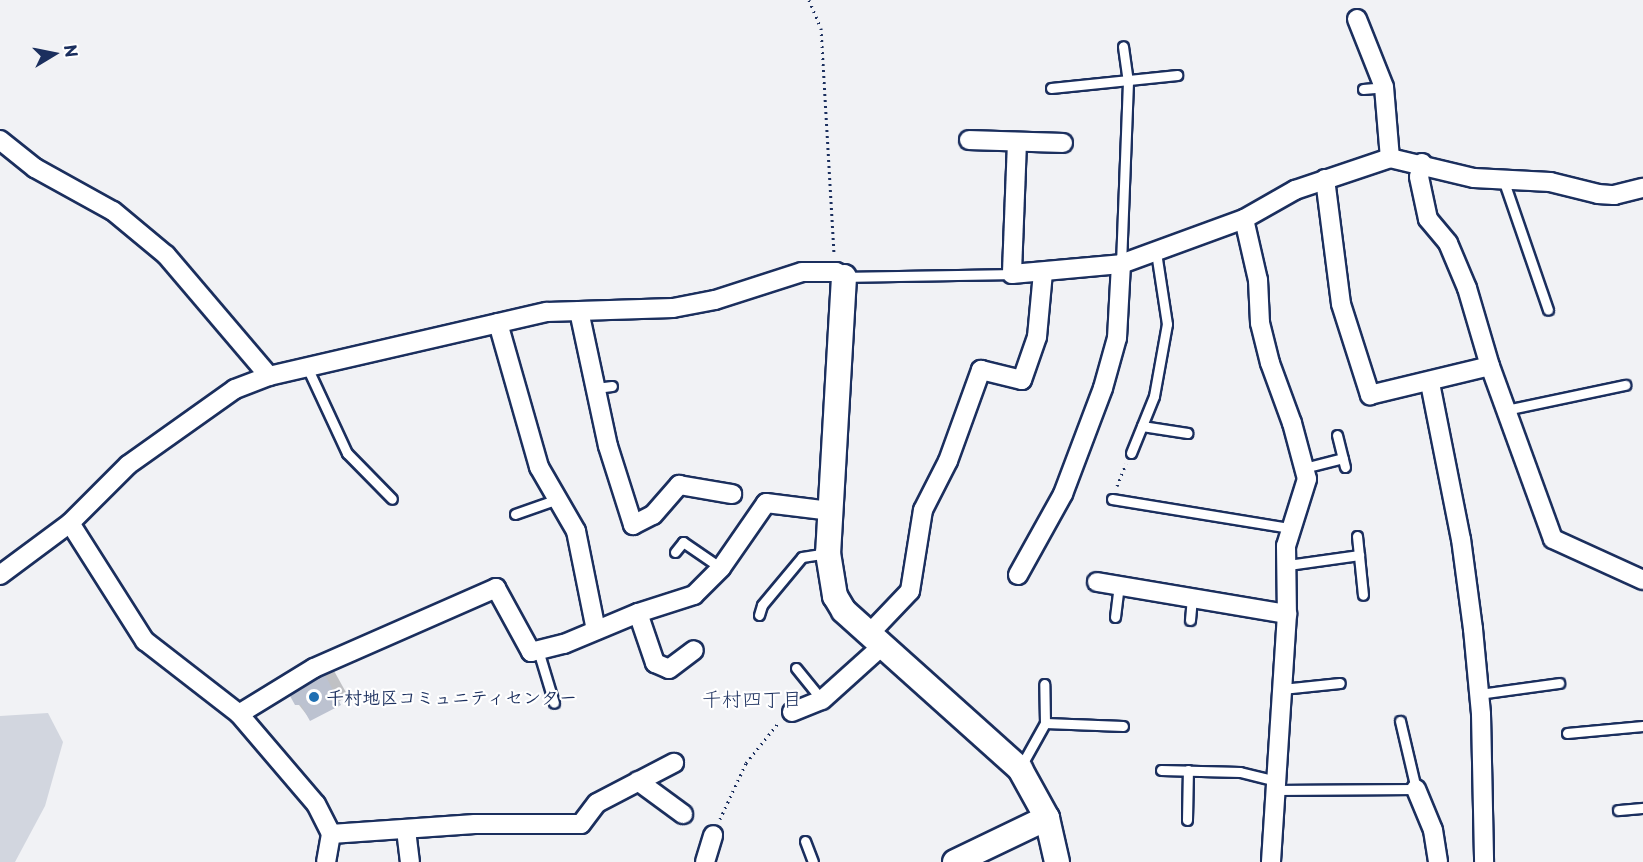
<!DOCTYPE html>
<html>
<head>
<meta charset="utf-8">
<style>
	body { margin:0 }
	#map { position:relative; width:1643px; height:862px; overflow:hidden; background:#f1f2f5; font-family:"Playpen Sans","Klee One",sans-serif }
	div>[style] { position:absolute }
	.green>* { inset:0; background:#d2d6df }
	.shadow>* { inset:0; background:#0003 }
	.building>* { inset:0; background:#bcc2d0 }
	.path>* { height:3px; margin-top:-1.5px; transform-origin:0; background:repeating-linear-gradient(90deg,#1b2f5e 0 1.5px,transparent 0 6px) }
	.roads { filter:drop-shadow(2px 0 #1b2f5e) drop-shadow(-2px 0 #1b2f5e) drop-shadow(0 2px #1b2f5e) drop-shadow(0 -2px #1b2f5e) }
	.lane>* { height:9px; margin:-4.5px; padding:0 4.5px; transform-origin:4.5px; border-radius:4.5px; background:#fff }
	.street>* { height:18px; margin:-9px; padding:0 9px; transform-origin:9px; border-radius:9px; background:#fff }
	.secondary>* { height:24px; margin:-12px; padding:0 12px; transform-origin:12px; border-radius:12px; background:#fff }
	.dots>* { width:16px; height:16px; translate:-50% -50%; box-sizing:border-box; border:3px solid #fff; border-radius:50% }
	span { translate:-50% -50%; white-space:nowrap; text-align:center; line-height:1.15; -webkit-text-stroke:4.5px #fff; paint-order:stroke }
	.poi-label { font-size:18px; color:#1b2f5e; font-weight:700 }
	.left { translate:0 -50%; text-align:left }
	.neighbourhood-label { font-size:20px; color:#1b2f5e }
	.north { position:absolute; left:24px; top:24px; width:60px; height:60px; -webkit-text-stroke:4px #fff; paint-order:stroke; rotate:80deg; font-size:16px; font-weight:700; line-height:24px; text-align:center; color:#1b2f5e }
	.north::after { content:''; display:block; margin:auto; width:21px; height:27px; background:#1b2f5e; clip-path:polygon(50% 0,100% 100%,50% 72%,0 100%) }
</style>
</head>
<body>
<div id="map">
	<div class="green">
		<i style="clip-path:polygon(48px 713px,63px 742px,45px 806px,15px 862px,0 862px,0 716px)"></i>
	</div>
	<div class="shadow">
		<i style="clip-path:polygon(333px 669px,348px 696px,310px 719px,292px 696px)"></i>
	</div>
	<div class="building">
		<i style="clip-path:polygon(325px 675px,341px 705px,310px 721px,301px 705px,295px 705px,290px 696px)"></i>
	</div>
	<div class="path">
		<i style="left:809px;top:0;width:30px;rotate:67deg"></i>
		<i style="left:821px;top:28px;width:225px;rotate:86.7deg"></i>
		<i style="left:1117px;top:486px;width:24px;rotate:-68deg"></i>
		<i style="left:720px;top:819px;width:62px;rotate:-65.1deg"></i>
		<i style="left:746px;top:763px;width:53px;rotate:-51.2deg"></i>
	</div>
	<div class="roads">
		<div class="lane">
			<i style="left:1051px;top:88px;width:127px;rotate:-5.9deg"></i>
			<i style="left:1363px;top:89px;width:21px;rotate:-5deg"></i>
			<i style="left:1504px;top:182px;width:135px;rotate:71deg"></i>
			<i style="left:1121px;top:264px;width:182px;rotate:-87.8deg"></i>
			<i style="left:1128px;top:82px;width:36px;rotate:-98deg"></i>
			<i style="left:844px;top:277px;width:168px;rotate:-1deg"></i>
			<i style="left:307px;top:367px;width:95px;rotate:65.1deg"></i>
			<i style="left:347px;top:453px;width:64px;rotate:45.6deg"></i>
			<i style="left:596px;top:388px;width:16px;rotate:-7deg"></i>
			<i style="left:1506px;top:410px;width:122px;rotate:-11.9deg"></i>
			<i style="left:1142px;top:426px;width:46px;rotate:8.8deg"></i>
			<i style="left:1337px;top:435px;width:33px;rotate:76deg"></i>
			<i style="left:1131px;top:453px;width:61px;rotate:-68deg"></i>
			<i style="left:1154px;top:396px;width:73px;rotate:-79.8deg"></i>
			<i style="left:1167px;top:324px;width:73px;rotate:-98.7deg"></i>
			<i style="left:1304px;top:468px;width:40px;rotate:-14.4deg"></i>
			<i style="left:1112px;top:499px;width:179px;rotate:9.3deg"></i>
			<i style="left:515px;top:514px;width:46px;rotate:-19.2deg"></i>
			<i style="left:1357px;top:536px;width:59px;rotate:84.2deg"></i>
			<i style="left:675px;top:552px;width:13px;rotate:-51deg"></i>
			<i style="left:683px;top:542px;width:46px;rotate:34.4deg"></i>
			<i style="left:1288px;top:565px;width:72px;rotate:-8deg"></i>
			<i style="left:759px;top:615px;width:10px;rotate:-73deg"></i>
			<i style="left:762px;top:605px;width:62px;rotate:-50.2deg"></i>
			<i style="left:802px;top:557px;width:26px;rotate:-9deg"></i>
			<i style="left:1115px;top:617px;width:31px;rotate:-83deg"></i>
			<i style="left:1190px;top:620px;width:22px;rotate:-85deg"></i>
			<i style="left:538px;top:650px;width:55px;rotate:73.2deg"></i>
			<i style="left:796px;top:668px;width:41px;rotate:50.9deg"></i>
			<i style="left:1282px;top:689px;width:58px;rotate:-5.9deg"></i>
			<i style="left:1479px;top:694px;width:81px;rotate:-7.8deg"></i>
			<i style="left:1045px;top:723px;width:78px;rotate:2.2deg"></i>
			<i style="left:1567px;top:733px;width:76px;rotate:-5.3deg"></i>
			<i style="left:1020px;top:768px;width:51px;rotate:-60.9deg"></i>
			<i style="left:1045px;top:723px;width:39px;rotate:-91deg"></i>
			<i style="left:1161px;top:770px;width:79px;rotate:1.5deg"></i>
			<i style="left:1240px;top:772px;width:36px;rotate:14deg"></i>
			<i style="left:1274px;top:790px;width:142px;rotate:-0.4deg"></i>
			<i style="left:1416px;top:789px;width:70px;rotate:-103.2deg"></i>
			<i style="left:1618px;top:810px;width:25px;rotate:-5deg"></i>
			<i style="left:1187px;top:820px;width:50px;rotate:-88.9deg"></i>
			<i style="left:805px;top:841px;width:22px;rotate:69deg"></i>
		</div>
		<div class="street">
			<i style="left:1357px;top:19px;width:73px;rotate:68.3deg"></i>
			<i style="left:1384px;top:87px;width:71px;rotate:85.2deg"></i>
			<i style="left:0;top:140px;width:45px;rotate:38.7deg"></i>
			<i style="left:35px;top:168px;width:89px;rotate:28.9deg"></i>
			<i style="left:113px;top:211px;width:69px;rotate:39.7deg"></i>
			<i style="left:166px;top:255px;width:159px;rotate:49.6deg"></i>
			<i style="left:969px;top:140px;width:94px;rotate:1.8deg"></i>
			<i style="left:1017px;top:142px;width:132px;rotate:92.2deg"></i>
			<i style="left:1012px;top:274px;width:109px;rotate:-5.2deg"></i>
			<i style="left:1121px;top:264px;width:131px;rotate:-20.1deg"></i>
			<i style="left:1244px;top:219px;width:59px;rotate:-29.6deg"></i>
			<i style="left:1295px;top:190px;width:100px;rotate:-18.6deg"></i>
			<i style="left:1390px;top:158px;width:86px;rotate:13.4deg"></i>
			<i style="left:1474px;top:178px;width:76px;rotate:3deg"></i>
			<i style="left:1550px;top:182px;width:49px;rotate:14deg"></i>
			<i style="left:1598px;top:194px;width:16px;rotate:4deg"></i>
			<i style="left:1614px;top:195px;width:30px;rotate:-14deg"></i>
			<i style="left:1422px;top:163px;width:14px;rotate:102deg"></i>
			<i style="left:1419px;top:177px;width:43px;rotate:77.9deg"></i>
			<i style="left:1428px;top:219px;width:31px;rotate:50deg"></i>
			<i style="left:1448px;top:243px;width:49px;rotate:67.1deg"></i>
			<i style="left:1467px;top:288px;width:81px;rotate:73.6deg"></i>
			<i style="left:1490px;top:366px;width:184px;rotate:70deg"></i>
			<i style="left:1553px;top:539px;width:99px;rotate:24.5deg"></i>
			<i style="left:1325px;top:179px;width:126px;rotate:82.7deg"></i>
			<i style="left:1341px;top:304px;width:96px;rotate:72.3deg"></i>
			<i style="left:1370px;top:395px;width:123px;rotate:-13.6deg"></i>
			<i style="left:1244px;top:219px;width:63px;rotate:77.1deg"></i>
			<i style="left:1258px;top:280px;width:43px;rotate:87.3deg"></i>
			<i style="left:1260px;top:323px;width:41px;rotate:76deg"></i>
			<i style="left:1270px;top:363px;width:64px;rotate:69.9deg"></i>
			<i style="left:1292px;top:423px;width:58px;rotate:75deg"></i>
			<i style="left:1307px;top:479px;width:70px;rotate:107.4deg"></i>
			<i style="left:1286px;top:546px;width:68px;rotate:89.2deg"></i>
			<i style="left:1287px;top:614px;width:249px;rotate:93.7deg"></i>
			<i style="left:579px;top:311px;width:138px;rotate:77.9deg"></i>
			<i style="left:608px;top:446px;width:83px;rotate:72.4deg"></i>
			<i style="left:633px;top:525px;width:22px;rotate:-27deg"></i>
			<i style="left:653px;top:515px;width:40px;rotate:-49deg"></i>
			<i style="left:679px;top:485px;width:54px;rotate:9.6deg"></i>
			<i style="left:498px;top:323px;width:150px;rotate:74.1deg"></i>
			<i style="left:539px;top:467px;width:74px;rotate:60deg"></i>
			<i style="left:576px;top:531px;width:101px;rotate:78.6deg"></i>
			<i style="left:1430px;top:383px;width:159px;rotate:78.8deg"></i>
			<i style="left:1461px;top:539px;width:91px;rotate:82.4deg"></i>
			<i style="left:1473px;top:629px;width:85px;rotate:84.6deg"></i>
			<i style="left:1481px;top:714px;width:148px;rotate:88.8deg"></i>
			<i style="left:70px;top:523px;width:140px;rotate:57.6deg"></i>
			<i style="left:145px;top:641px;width:119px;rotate:37.8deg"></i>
			<i style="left:239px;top:714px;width:118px;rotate:49.5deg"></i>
			<i style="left:316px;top:804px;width:34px;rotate:63deg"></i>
			<i style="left:331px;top:834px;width:28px;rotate:100deg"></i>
			<i style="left:0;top:575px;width:87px;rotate:-36.6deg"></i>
			<i style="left:70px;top:523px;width:82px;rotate:-45deg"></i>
			<i style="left:128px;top:465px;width:131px;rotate:-35.4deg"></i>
			<i style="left:235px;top:389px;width:36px;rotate:-21deg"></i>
			<i style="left:269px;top:376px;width:285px;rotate:-13deg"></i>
			<i style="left:547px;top:312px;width:126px;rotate:-1.8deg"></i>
			<i style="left:673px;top:308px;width:43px;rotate:-10.8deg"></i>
			<i style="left:715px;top:300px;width:91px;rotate:-17.8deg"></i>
			<i style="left:802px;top:272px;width:34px"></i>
			<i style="left:836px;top:272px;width:9px;rotate:32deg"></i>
			<i style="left:1018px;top:575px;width:93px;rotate:-60.9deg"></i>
			<i style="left:1063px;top:494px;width:113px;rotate:-69.3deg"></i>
			<i style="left:1103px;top:388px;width:52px;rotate:-74.4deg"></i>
			<i style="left:1117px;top:338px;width:74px;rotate:-86.9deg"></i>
			<i style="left:1097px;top:582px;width:193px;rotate:9.6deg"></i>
			<i style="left:638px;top:613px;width:53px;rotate:71.2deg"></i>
			<i style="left:655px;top:663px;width:15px;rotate:23deg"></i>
			<i style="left:669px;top:669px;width:31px;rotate:-37deg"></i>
			<i style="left:870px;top:633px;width:58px;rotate:-46.4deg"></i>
			<i style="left:910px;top:591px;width:82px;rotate:-80.9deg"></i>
			<i style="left:923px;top:510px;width:55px;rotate:-63deg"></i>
			<i style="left:948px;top:461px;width:97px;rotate:-70.1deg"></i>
			<i style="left:981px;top:370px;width:42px;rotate:13.7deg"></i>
			<i style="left:1022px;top:380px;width:46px;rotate:-70.8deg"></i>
			<i style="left:1037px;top:337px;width:65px;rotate:-84.7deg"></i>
			<i style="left:792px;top:712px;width:32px;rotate:-22deg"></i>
			<i style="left:822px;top:700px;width:82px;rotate:-42deg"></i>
			<i style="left:239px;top:714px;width:88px;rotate:-31.5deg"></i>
			<i style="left:314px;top:668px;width:199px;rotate:-23.7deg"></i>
			<i style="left:496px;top:588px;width:73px;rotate:61.3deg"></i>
			<i style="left:531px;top:652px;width:34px;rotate:-14deg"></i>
			<i style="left:564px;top:644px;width:80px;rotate:-22.7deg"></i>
			<i style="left:638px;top:613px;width:59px;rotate:-17.8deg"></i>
			<i style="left:694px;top:595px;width:38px;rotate:-45deg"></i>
			<i style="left:721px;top:568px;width:79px;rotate:-55.3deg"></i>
			<i style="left:766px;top:503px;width:64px;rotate:7.1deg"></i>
			<i style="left:638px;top:781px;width:56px;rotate:36.3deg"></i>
			<i style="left:1416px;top:789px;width:44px;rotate:67.5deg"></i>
			<i style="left:1433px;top:830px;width:32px;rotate:81deg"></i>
			<i style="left:406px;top:830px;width:32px;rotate:83deg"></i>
			<i style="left:331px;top:834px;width:144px;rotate:-4deg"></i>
			<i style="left:475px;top:824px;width:106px"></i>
			<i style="left:581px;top:824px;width:26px;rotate:-53deg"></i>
			<i style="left:597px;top:803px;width:87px;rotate:-27.5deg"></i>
			<i style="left:705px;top:862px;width:28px;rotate:-73deg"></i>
		</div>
		<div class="secondary">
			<i style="left:844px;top:277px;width:276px;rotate:93.3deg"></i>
			<i style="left:828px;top:553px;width:44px;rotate:80.8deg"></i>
			<i style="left:835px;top:596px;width:17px;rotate:59deg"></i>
			<i style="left:844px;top:611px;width:237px;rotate:41.9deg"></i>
			<i style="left:1020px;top:769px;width:56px;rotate:61.1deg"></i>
			<i style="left:1047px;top:818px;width:45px;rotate:77.2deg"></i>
			<i style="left:955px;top:862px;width:102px;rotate:-25.6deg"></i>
		</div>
	</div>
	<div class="dots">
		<i style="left:314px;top:697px;background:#1f6fb2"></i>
	</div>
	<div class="poi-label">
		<span class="left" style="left:326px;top:697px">千村地区コミュニティセンター</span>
	</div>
	<div class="neighbourhood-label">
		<span style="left:752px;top:698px">千村四丁目</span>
	</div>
	<div class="north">N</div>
</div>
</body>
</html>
